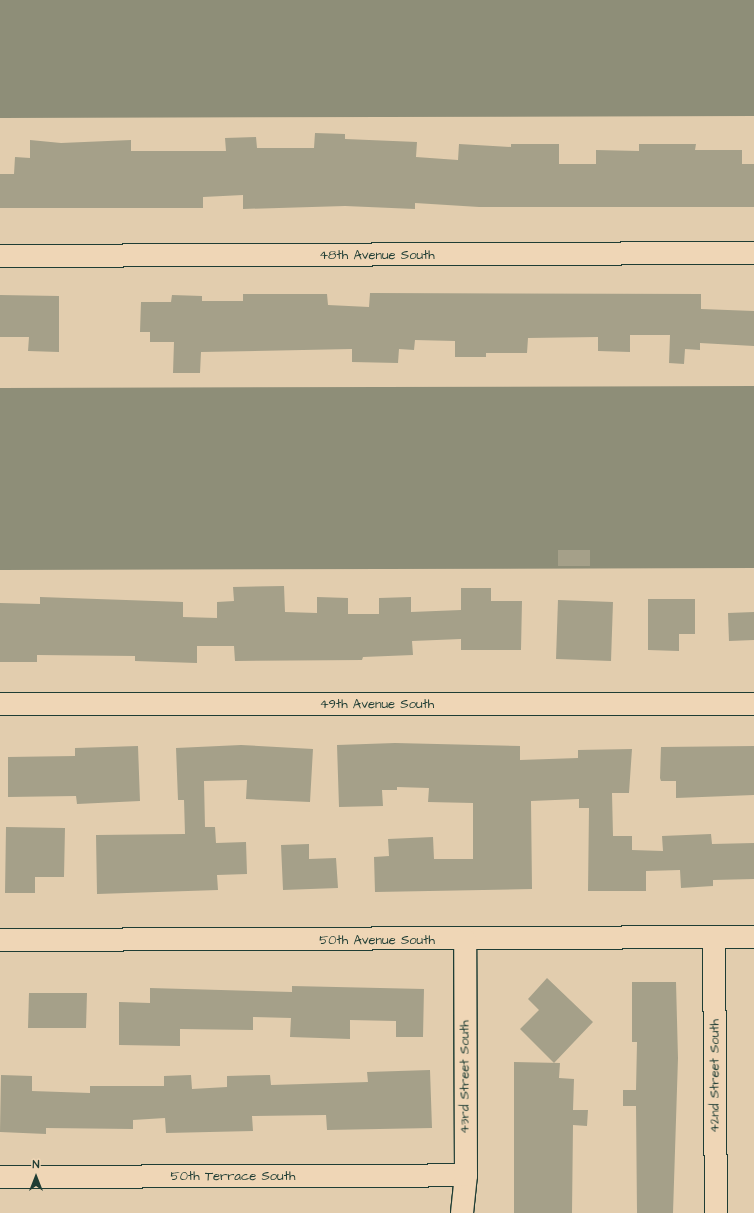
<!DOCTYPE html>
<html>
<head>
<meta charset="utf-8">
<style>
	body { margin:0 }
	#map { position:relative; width:754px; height:1213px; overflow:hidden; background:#e2cdae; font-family:"Architects Daughter",sans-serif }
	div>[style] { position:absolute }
	.water>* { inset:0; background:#8e8e78 }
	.building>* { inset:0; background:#a5a089 }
	.roads { filter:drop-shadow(1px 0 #1f3d34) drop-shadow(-1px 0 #1f3d34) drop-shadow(0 1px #1f3d34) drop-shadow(0 -1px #1f3d34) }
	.minor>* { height:22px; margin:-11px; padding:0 11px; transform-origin:11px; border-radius:11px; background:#efd6b6 }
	span { translate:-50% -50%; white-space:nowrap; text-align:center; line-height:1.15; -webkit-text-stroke:3px #efd6b6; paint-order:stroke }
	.street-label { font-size:13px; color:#1f3d34 }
	.north { position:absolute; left:16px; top:1157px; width:40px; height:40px; -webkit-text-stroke:3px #efd6b6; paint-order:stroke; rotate:0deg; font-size:11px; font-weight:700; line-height:16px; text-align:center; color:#1f3d34 }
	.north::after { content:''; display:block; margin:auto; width:14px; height:18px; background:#1f3d34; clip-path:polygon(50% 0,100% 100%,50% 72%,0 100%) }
</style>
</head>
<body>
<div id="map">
	<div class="water">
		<i style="clip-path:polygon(0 0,754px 0,754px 116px,0 118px)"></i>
		<i style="clip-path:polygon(754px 386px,754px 568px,0 570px,0 388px)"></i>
	</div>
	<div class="building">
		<i style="clip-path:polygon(315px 133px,345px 134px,345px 139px,417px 142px,416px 157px,458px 160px,459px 144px,511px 147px,511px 144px,559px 144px,559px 164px,596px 164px,596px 150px,639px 151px,639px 144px,696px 144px,695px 150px,742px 150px,742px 164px,754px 164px,754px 207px,479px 207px,415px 203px,415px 209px,345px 206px,243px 209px,243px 195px,203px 197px,203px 208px,0 208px,0 174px,14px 174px,15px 157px,30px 158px,30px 140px,61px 143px,131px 140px,131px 151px,226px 151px,225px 138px,256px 137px,257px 148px,314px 148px)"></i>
		<i style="clip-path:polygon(370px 293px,701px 294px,701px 309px,754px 311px,754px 346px,700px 343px,700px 350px,685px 349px,684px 364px,669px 363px,670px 335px,630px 335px,630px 352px,598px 351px,598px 337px,528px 338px,527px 353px,486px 353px,486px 357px,455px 357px,455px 341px,415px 340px,414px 350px,399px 349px,398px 363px,352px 362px,352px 349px,201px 352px,200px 373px,173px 373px,174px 342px,150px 342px,150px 332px,140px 332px,141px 302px,171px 302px,172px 295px,202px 296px,202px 301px,243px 301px,243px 294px,327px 294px,328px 305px,369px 307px)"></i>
		<i style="clip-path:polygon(0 295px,59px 296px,59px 352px,28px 351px,29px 337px,0 337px)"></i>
		<i style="clip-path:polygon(558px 550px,590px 550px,590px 566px,558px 566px)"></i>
		<i style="clip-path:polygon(284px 586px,285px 612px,317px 613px,317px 597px,348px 598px,348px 614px,379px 614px,379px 598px,411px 597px,411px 612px,461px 610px,461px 588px,491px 588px,491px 601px,522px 601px,521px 650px,461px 650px,461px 639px,412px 641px,413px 655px,363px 657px,362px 660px,235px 661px,234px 646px,197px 646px,197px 663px,135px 661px,135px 656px,37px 655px,37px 662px,0 662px,0 603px,40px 604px,40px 597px,183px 602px,183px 617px,217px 618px,217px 602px,234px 601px,233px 587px)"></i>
		<i style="clip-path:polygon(648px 599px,695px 599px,695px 634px,679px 634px,679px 651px,648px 650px)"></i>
		<i style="clip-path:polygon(558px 600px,613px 602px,611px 661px,556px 659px)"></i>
		<i style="clip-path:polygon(754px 612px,754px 640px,729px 641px,728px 613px)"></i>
		<i style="clip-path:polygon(395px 743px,520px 746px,520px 760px,578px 758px,578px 750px,632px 749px,629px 793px,612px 793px,613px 836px,632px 836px,632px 850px,663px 851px,662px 836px,711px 834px,712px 844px,754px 843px,754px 879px,713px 880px,713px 886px,681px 888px,680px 870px,646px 871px,646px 891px,588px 891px,589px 808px,579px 808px,579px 799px,531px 801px,532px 889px,375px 892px,374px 857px,389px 856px,388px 839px,433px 837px,434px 859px,473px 859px,473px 803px,428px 802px,429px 788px,397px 787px,397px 790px,382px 790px,383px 806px,339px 807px,337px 745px)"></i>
		<i style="clip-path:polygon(241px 745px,313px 749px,310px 802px,246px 799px,247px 780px,204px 781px,205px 827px,215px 827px,216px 843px,246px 842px,247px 874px,217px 875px,218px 890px,97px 894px,96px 835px,185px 834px,184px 800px,178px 800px,176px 748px)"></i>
		<i style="clip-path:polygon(138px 746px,140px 801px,77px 804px,76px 796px,8px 797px,8px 757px,75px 756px,75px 748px)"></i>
		<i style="clip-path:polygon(754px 746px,754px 795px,676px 798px,676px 781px,661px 781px,660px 778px,661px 747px)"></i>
		<i style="clip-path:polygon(6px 827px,65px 828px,64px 877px,35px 877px,35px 893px,5px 893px)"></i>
		<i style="clip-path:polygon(309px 844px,309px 859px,336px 858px,338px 888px,283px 890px,281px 845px)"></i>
		<i style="clip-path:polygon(547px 978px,593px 1022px,554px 1063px,520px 1029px,539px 1010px,528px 999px)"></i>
		<i style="clip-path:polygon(632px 982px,676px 982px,678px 1058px,673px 1213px,637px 1213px,636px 1106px,623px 1106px,623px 1090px,636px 1090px,637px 1042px,632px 1042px)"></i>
		<i style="clip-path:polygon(292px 986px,424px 989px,423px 1037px,396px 1037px,396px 1021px,350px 1020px,350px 1039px,290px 1037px,291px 1018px,253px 1017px,253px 1030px,180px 1029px,180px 1046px,119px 1045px,119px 1002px,150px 1003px,150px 988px,292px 992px)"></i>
		<i style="clip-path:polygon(29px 993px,87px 993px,86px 1028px,28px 1028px)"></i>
		<i style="clip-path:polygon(514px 1062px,560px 1063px,559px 1078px,574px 1079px,573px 1110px,588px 1110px,587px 1126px,573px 1125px,572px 1213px,514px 1213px)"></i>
		<i style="clip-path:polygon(430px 1070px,432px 1128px,327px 1130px,326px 1115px,252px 1116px,253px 1131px,166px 1133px,165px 1118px,133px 1120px,133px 1129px,46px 1128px,46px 1134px,0 1132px,1px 1075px,32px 1076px,32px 1091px,90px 1093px,90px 1086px,164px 1086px,164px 1076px,191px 1075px,192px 1089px,227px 1087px,227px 1076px,270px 1075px,271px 1085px,368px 1082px,367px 1072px)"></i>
	</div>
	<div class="roads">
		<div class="minor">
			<i style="left:0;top:256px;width:754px;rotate:-0.23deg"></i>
			<i style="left:0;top:704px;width:754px"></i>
			<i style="left:714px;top:938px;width:275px;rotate:89.6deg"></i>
			<i style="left:0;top:940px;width:754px;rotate:-0.23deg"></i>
			<i style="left:0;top:1177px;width:466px;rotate:-0.2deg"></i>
			<i style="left:462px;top:1213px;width:38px;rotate:-84deg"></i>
			<i style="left:466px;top:1175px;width:235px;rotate:-90.2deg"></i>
		</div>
	</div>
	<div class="street-label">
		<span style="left:377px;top:255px">48th Avenue South</span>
		<span style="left:377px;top:704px">49th Avenue South</span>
		<span style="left:377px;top:940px">50th Avenue South</span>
		<span style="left:715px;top:1076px;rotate:-90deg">42nd Street South</span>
		<span style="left:465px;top:1077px;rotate:-90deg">43rd Street South</span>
		<span style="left:233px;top:1176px">50th Terrace South</span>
	</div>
	<div class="north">N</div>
</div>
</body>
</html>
